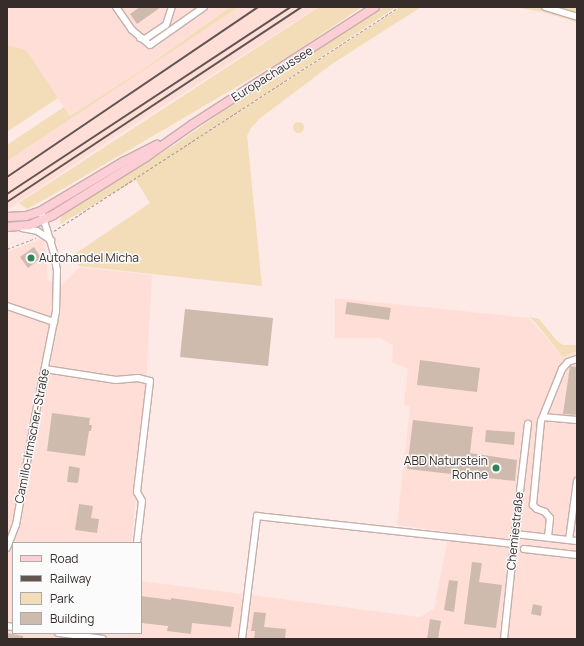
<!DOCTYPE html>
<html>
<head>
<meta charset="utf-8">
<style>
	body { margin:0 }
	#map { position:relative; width:584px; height:646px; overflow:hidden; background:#fde9e5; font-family:Manrope,sans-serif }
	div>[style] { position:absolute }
	.built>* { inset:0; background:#ffded7 }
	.green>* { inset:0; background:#f2ddb8 }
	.round { border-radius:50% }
	.building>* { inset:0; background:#cebbae }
	.path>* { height:1px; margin-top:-0.5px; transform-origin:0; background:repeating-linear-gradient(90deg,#ab9b98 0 3px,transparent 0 5px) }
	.roads { filter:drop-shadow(1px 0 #c6afaa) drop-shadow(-1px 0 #c6afaa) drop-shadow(0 1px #c6afaa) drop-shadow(0 -1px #c6afaa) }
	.minor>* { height:6px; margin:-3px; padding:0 3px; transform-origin:3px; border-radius:3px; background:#fff }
	.major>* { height:8px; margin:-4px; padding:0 4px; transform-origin:4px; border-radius:4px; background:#fdced6 }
	.rail>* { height:2px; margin:-1px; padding:0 1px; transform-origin:1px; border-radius:1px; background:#615552 }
	.dots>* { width:11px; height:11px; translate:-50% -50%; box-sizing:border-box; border:2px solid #fbfbfb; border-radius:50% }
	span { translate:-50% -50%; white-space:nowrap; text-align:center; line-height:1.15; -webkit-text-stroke:3px #fbfbfb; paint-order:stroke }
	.street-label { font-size:12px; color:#362d2a }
	.poi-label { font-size:12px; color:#362d2a }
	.left { translate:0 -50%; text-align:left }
	.right { translate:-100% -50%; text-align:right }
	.frame { position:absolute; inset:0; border:8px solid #362d2a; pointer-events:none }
	.legend { position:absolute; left:12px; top:542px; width:130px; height:92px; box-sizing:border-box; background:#fbfbfb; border:1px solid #aca9a7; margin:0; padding:5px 7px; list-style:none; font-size:12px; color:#362d2a }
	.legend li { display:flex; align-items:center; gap:8px; height:20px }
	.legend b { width:20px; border:1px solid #aca9a7 }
</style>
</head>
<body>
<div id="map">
	<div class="built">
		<i style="clip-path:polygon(7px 7px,230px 7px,148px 66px,70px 116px,26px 51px,7px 45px)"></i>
		<i style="clip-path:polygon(239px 7px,318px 7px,118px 135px,7px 210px,7px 161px)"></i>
		<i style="clip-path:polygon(44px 238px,48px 280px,61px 285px,80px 267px,152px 275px,143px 439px,131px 543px,13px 543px,13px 633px,141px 633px,141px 581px,420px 617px,434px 609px,449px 532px,397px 525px,410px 407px,404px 405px,408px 369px,392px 362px,393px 345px,380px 338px,335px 338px,335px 298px,529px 318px,563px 357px,577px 351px,577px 639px,7px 639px,7px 252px)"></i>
	</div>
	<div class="green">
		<i style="clip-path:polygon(230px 7px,239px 7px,7px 161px,7px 145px,64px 107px,70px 116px,148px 66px)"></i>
		<i style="clip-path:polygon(319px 7px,362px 7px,284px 59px,59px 191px,27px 209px,19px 203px)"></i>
		<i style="clip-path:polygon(384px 7px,396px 7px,190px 144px,401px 7px,421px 7px,332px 64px,259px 119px,251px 128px,247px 136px,262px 286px,79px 266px,72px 256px,150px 203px,136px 180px,60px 224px,61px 216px,176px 144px,222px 112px)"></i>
		<i style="clip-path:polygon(514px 7px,541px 7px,577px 19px,577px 22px,543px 12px)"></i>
		<i style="clip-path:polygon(555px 7px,577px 7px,577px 15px)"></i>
		<i style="clip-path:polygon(7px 45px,26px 50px,58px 98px,7px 132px)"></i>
		<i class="round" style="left:292.5px;top:121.5px;width:11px;height:11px"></i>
		<i style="clip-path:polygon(529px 317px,539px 319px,557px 341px,563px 345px,577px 345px,577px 351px,563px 357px,535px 322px)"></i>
	</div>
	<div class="building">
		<i style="clip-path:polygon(140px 7px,161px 7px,137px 24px,130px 14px)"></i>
		<i style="clip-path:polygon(34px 247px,41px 258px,28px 268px,20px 257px)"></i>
		<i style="clip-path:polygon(347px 302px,391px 308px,389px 320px,345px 314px)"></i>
		<i style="clip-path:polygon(185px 309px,273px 318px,268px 366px,180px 357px)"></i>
		<i style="clip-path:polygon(420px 360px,480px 368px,477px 392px,417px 385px)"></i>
		<i style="clip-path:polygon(570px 366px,577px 367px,577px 415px,563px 414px)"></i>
		<i style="clip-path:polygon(52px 413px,90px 418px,89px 425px,92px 425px,91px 431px,89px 431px,85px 456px,47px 451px)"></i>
		<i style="clip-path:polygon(413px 420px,473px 427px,470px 453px,517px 460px,515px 481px,407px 469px)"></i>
		<i style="clip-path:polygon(486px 430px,515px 432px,514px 445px,485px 442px)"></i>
		<i style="clip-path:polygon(69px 466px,80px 468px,78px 483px,67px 482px)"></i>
		<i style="clip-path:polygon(79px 504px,93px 506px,91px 518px,99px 519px,97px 533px,75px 530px)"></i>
		<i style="clip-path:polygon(472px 562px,482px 563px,479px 582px,502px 585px,496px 628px,464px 624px)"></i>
		<i style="clip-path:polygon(449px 580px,458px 581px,454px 612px,444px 610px)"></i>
		<i style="clip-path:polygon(141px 596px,171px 600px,171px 598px,234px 607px,231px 627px,192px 623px,191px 634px,167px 631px,168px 626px,141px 623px)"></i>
		<i style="clip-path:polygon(533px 604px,542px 606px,541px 616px,531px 614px)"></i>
		<i style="clip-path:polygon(254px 612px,266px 613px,264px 627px,286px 629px,285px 639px,254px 639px,255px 631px,251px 631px)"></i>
		<i style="clip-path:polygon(430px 619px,441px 621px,438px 639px,427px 639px)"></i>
		<i style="clip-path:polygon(7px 633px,23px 636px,23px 639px,7px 639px)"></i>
	</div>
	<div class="path">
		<i style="left:54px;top:231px;width:411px;rotate:-33deg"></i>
		<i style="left:7px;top:249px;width:31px;rotate:-21deg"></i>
	</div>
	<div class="roads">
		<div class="minor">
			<i style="left:116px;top:7px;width:28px;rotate:55deg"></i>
			<i style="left:132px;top:30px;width:23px;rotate:40deg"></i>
			<i style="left:150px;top:45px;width:66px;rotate:-35.1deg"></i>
			<i style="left:545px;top:7px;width:34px;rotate:17deg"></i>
			<i style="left:140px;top:38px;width:5px;rotate:11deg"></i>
			<i style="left:145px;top:39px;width:25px;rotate:-34deg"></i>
			<i style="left:166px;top:25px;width:19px;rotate:-72deg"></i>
			<i style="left:22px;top:228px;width:15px;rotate:11deg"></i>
			<i style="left:37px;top:231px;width:17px;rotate:33deg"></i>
			<i style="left:7px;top:306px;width:50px;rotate:18.8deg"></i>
			<i style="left:45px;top:369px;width:72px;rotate:8.8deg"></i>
			<i style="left:116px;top:380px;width:22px;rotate:-5deg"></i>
			<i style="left:138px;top:378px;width:12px;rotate:14deg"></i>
			<i style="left:150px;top:381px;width:112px;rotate:96.7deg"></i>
			<i style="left:137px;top:492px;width:10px;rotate:61deg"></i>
			<i style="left:142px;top:501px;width:42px;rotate:96.8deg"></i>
			<i style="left:543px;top:417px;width:34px;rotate:5deg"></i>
			<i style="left:515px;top:534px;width:62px;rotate:6.4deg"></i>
			<i style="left:548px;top:537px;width:19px;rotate:-84deg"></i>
			<i style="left:550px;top:518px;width:8px;rotate:-130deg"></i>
			<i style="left:545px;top:512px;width:9px;rotate:-159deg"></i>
			<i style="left:537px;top:509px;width:6px;rotate:-135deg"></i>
			<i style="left:533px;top:505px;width:84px;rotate:-84.6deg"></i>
			<i style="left:541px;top:421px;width:56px;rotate:-68deg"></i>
			<i style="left:562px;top:369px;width:9px;rotate:-49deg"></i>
			<i style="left:568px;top:362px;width:9px;rotate:-18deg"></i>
			<i style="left:569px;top:540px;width:60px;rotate:-82.3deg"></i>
			<i style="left:7px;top:548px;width:25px;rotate:-69deg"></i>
			<i style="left:16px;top:525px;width:110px;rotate:-80deg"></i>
			<i style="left:35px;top:417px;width:108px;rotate:-78.8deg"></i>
			<i style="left:56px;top:311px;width:40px;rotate:-88.6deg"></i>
			<i style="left:57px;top:271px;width:18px;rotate:-99deg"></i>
			<i style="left:54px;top:253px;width:44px;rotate:-107.2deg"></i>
			<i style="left:524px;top:549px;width:53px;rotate:6.5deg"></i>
			<i style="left:7px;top:626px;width:6px;rotate:9deg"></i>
			<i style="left:58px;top:633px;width:45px;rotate:7.6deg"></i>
			<i style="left:242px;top:639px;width:124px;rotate:-83deg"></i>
			<i style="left:257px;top:516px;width:258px;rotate:6.2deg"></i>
			<i style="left:504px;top:639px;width:106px;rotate:-84deg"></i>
			<i style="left:515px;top:534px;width:111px;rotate:-83.3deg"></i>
		</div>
		<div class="major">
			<i style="left:7px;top:217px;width:19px;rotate:-3deg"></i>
			<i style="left:26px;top:216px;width:16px;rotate:-18deg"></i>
			<i style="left:41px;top:211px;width:96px;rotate:-30.9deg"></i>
			<i style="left:123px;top:162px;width:38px;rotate:-27deg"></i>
			<i style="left:7px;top:227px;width:23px;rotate:-5deg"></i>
			<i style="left:30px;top:225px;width:25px;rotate:-23deg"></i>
			<i style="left:53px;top:215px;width:110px;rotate:-31.9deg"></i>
			<i style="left:146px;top:157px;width:57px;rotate:-35.1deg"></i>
			<i style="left:193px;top:124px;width:216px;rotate:-32.7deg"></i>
		</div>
	</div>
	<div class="rail">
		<i style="left:7px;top:177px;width:303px;rotate:-34.1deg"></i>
		<i style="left:7px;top:194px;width:340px;rotate:-33.4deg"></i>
		<i style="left:7px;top:202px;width:354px;rotate:-33.5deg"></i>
	</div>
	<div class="dots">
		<i style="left:31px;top:258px;background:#308457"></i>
		<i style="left:496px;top:468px;background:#308457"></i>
	</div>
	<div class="street-label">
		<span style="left:272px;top:74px;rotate:-32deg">Europachaussee</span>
		<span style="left:32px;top:436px;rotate:-79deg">Camillo-Irmscher-Straße</span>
		<span style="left:515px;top:531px;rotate:-84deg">Chemiestraße</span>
	</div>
	<div class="poi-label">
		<span class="left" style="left:39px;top:258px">Autohandel Micha</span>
		<span class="right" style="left:488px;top:468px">ABD Naturstein<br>Rohne</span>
	</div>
	<div class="frame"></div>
	<ul class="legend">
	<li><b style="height:5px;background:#fdced6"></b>Road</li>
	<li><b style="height:5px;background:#615552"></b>Railway</li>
	<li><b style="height:11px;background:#f2ddb8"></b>Park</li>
	<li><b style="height:11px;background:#cebbae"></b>Building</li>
	</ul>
</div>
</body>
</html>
